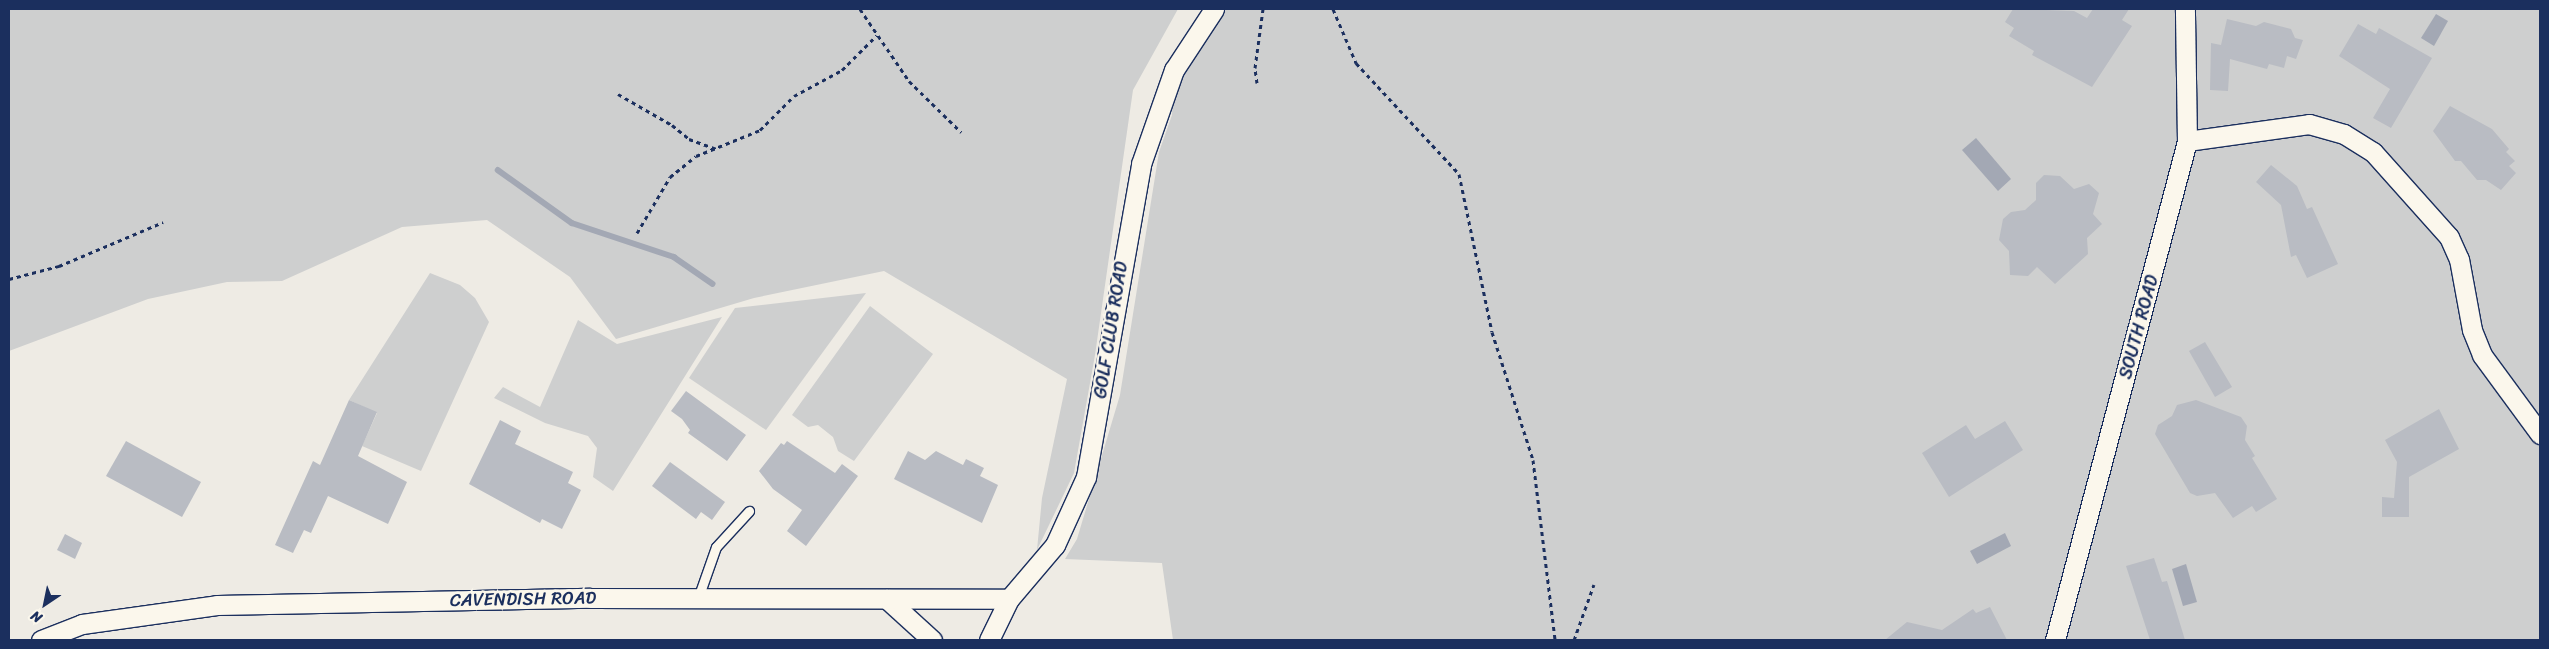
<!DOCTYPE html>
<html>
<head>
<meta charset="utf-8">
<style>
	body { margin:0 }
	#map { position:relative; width:2549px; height:649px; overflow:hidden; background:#eeebe4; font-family:Sriracha,sans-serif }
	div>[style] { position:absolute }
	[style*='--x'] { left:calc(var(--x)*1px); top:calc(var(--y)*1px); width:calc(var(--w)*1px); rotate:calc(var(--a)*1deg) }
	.green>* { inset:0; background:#cecfcf }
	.water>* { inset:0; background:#a3a8b4 }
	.stream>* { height:5.5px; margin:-2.75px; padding:0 2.75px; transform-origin:2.75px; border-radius:2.75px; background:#a3a8b4 }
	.building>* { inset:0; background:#b9bcc3 }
	.path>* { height:3px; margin-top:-1.5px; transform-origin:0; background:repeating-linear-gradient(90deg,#1b2f5e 0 4px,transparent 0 8px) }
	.roads { filter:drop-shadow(1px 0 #1b2f5e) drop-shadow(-1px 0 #1b2f5e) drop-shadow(0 1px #1b2f5e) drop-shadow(0 -1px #1b2f5e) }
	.service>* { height:9px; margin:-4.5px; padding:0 4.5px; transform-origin:4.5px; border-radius:4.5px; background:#fbf7ec }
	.minor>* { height:19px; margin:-9.5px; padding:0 9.5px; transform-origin:9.5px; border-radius:9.5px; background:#fbf7ec }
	span { translate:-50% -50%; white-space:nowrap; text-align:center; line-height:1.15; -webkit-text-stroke:5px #fbf7ec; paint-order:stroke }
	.street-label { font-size:18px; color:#1b2f5e }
	.frame { position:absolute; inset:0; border:10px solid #1b2f5e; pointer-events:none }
	.north { position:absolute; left:20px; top:579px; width:50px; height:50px; -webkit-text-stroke:4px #fbf7ec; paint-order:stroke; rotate:214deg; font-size:14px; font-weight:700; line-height:20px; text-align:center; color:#1b2f5e }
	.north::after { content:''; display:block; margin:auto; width:18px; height:22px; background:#1b2f5e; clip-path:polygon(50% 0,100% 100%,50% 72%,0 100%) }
</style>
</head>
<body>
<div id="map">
	<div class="green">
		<div style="clip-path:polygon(9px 9px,1178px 9px,1133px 90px,1095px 355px,1074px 473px,1037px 550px,1042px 498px,1067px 379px,884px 271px,754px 298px,616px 339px,570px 277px,487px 220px,402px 227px,282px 281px,227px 282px,148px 299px,9px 351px)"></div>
		<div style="clip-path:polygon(1214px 9px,2540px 9px,2540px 640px,1173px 640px,1162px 563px,1065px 559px,1077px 539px,1120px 395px,1159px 152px,1172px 115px,1174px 70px)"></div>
		<div style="clip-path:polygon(430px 273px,460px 285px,475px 298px,489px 322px,421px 471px,362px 446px,377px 413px,349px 400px)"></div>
		<div style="clip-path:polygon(866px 293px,766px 430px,689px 378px,735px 308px)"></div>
		<div style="clip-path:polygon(870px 306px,933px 354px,854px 461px,838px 451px,833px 437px,818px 425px,808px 427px,792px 415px)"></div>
		<div style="clip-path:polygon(722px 317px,613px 491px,593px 477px,597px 448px,588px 436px,545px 423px,494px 398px,503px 387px,540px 407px,578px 320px,617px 344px)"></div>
	</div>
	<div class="water">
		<div style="clip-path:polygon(2436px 14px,2448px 21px,2434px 46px,2421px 38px)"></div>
		<div style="clip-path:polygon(1976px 138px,2011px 179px,1998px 191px,1962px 150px)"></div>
		<div style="clip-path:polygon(2005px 533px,2011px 546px,1977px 564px,1970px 551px)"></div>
		<div style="clip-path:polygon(2186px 564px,2197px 602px,2183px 606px,2172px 569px)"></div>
	</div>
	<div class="stream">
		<div style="--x:498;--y:170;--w:91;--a:35.6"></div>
		<div style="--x:572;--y:223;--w:108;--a:18.4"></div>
		<div style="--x:674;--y:257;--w:47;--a:34.7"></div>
	</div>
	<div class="building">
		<div style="clip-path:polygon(2013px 9px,2074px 11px,2087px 18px,2093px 9px,2129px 9px,2122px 20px,2132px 26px,2092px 87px,2032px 55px,2034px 51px,2009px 36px,2014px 28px,2005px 22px)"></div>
		<div style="clip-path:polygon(2227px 19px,2256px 26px,2264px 22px,2291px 29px,2295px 38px,2303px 40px,2296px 59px,2287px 56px,2284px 68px,2269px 64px,2267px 69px,2230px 59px,2228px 91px,2210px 90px,2211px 43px,2221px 45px)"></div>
		<div style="clip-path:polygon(2358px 24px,2376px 34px,2379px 28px,2432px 58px,2391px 128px,2373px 118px,2390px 89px,2339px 56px)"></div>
		<div style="clip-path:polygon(2450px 106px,2492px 129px,2509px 149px,2506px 152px,2515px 161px,2509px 166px,2516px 173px,2501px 190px,2486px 180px,2477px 180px,2461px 161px,2455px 161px,2433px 131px)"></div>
		<div style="clip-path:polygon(2271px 165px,2297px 186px,2307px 209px,2312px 207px,2338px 264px,2307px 278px,2296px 255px,2291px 257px,2281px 205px,2256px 182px)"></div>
		<div style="clip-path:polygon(2044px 175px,2060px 176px,2074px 189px,2089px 184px,2099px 193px,2093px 214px,2102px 224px,2087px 238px,2088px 254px,2055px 284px,2037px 267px,2028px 276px,2010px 275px,2009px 251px,1999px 240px,2003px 219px,2011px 212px,2025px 210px,2036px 200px,2036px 183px)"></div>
		<div style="clip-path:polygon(2205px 342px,2232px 387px,2215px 397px,2189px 351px)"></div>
		<div style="clip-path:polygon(686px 391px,746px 435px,727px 461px,688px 433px,690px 430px,682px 419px,671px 411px)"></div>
		<div style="clip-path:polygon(349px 400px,377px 412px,358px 456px,407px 482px,388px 524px,328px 496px,311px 533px,304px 530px,293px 553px,275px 545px,313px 461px,320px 465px)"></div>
		<div style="clip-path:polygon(2196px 400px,2241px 417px,2247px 426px,2245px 440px,2255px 456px,2252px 458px,2277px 499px,2256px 512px,2252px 506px,2233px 518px,2215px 493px,2197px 496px,2190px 493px,2155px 434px,2158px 425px,2172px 416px,2177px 405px)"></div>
		<div style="clip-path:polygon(2439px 409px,2459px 449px,2409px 477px,2409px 517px,2382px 517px,2382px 497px,2394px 498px,2397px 462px,2385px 440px)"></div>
		<div style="clip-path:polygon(500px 420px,521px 431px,515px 444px,573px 472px,568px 483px,581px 490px,562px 529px,542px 519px,540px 523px,469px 484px)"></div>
		<div style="clip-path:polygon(2005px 421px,2023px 450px,1949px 497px,1922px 453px,1966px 425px,1975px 439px)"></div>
		<div style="clip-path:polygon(126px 441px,201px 482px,182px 517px,106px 476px)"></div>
		<div style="clip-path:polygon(787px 441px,835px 473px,842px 464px,858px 476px,806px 546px,787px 531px,802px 510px,773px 489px,759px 471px,781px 443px,784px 445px)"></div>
		<div style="clip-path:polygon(908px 451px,925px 460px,936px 451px,963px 465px,966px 459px,984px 468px,980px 476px,998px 485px,982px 523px,894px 479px)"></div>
		<div style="clip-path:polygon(670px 462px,725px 502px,712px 520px,701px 512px,696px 519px,652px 486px)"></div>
		<div style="clip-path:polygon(65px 534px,82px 543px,75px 559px,57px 550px)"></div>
		<div style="clip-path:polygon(2154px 558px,2162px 582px,2167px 581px,2185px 640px,2150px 640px,2126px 566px)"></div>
		<div style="clip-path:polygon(1990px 607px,2007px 640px,1885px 640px,1907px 622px,1942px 630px,1973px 609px,1976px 613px)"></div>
	</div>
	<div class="path">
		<div style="--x:860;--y:9;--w:87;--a:55.8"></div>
		<div style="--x:909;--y:81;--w:73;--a:44.4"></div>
		<div style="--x:1333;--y:9;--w:59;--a:66.9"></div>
		<div style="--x:1356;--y:63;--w:151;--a:47.1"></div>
		<div style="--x:1459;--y:174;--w:161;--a:78.2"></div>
		<div style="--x:1492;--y:332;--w:134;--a:72.2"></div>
		<div style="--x:1533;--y:460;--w:181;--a:83"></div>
		<div style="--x:1257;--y:83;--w:15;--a:-98"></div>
		<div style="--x:1255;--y:68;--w:60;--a:-82.3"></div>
		<div style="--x:618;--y:94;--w:62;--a:29.9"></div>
		<div style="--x:672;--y:125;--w:22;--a:39"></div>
		<div style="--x:689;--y:139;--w:30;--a:20"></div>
		<div style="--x:637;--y:233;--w:65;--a:-59.5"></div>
		<div style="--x:670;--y:177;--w:33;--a:-39"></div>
		<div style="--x:696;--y:156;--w:69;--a:-22.1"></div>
		<div style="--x:760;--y:130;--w:48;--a:-45"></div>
		<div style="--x:794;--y:96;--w:55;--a:-28.4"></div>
		<div style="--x:842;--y:70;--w:49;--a:-45"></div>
		<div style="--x:9;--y:279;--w:52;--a:-14.6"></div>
		<div style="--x:59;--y:266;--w:113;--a:-22.9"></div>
		<div style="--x:1574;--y:640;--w:59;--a:-70.3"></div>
	</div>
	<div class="roads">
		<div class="service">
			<div style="--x:698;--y:598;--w:54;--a:-70.6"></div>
			<div style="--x:716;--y:547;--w:49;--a:-47.5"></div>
		</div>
		<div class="minor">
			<div style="--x:2187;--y:141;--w:123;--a:-7.9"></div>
			<div style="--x:2309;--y:124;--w:36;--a:16"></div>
			<div style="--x:2344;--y:134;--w:34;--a:32"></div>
			<div style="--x:2373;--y:152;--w:114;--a:48.2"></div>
			<div style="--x:2449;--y:237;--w:24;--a:66"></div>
			<div style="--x:2459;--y:259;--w:72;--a:79.6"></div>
			<div style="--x:2472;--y:330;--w:27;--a:68"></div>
			<div style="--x:2482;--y:355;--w:98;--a:53.7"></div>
			<div style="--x:887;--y:599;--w:61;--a:42.3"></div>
			<div style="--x:41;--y:640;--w:44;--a:-21.3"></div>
			<div style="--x:82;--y:624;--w:136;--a:-8"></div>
			<div style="--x:217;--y:605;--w:373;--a:-1.1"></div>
			<div style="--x:590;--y:598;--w:419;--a:0.1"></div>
			<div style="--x:989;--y:640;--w:46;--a:-64"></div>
			<div style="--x:1009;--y:599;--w:71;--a:-49.6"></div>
			<div style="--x:1055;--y:545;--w:75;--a:-65.5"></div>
			<div style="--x:1086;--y:477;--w:318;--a:-80"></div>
			<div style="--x:1141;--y:164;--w:100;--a:-70.7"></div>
			<div style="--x:1174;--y:70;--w:73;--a:-56.7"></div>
			<div style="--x:2055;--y:640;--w:516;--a:-75.18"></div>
			<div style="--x:2187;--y:141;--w:132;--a:-90.9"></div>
		</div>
	</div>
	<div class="street-label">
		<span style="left:2139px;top:327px;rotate:-75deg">SOUTH ROAD</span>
		<span style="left:1111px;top:330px;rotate:-81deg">GOLF CLUB ROAD</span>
		<span style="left:523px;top:599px;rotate:-1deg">CAVENDISH ROAD</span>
	</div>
	<div class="frame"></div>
	<div class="north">N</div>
</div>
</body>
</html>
